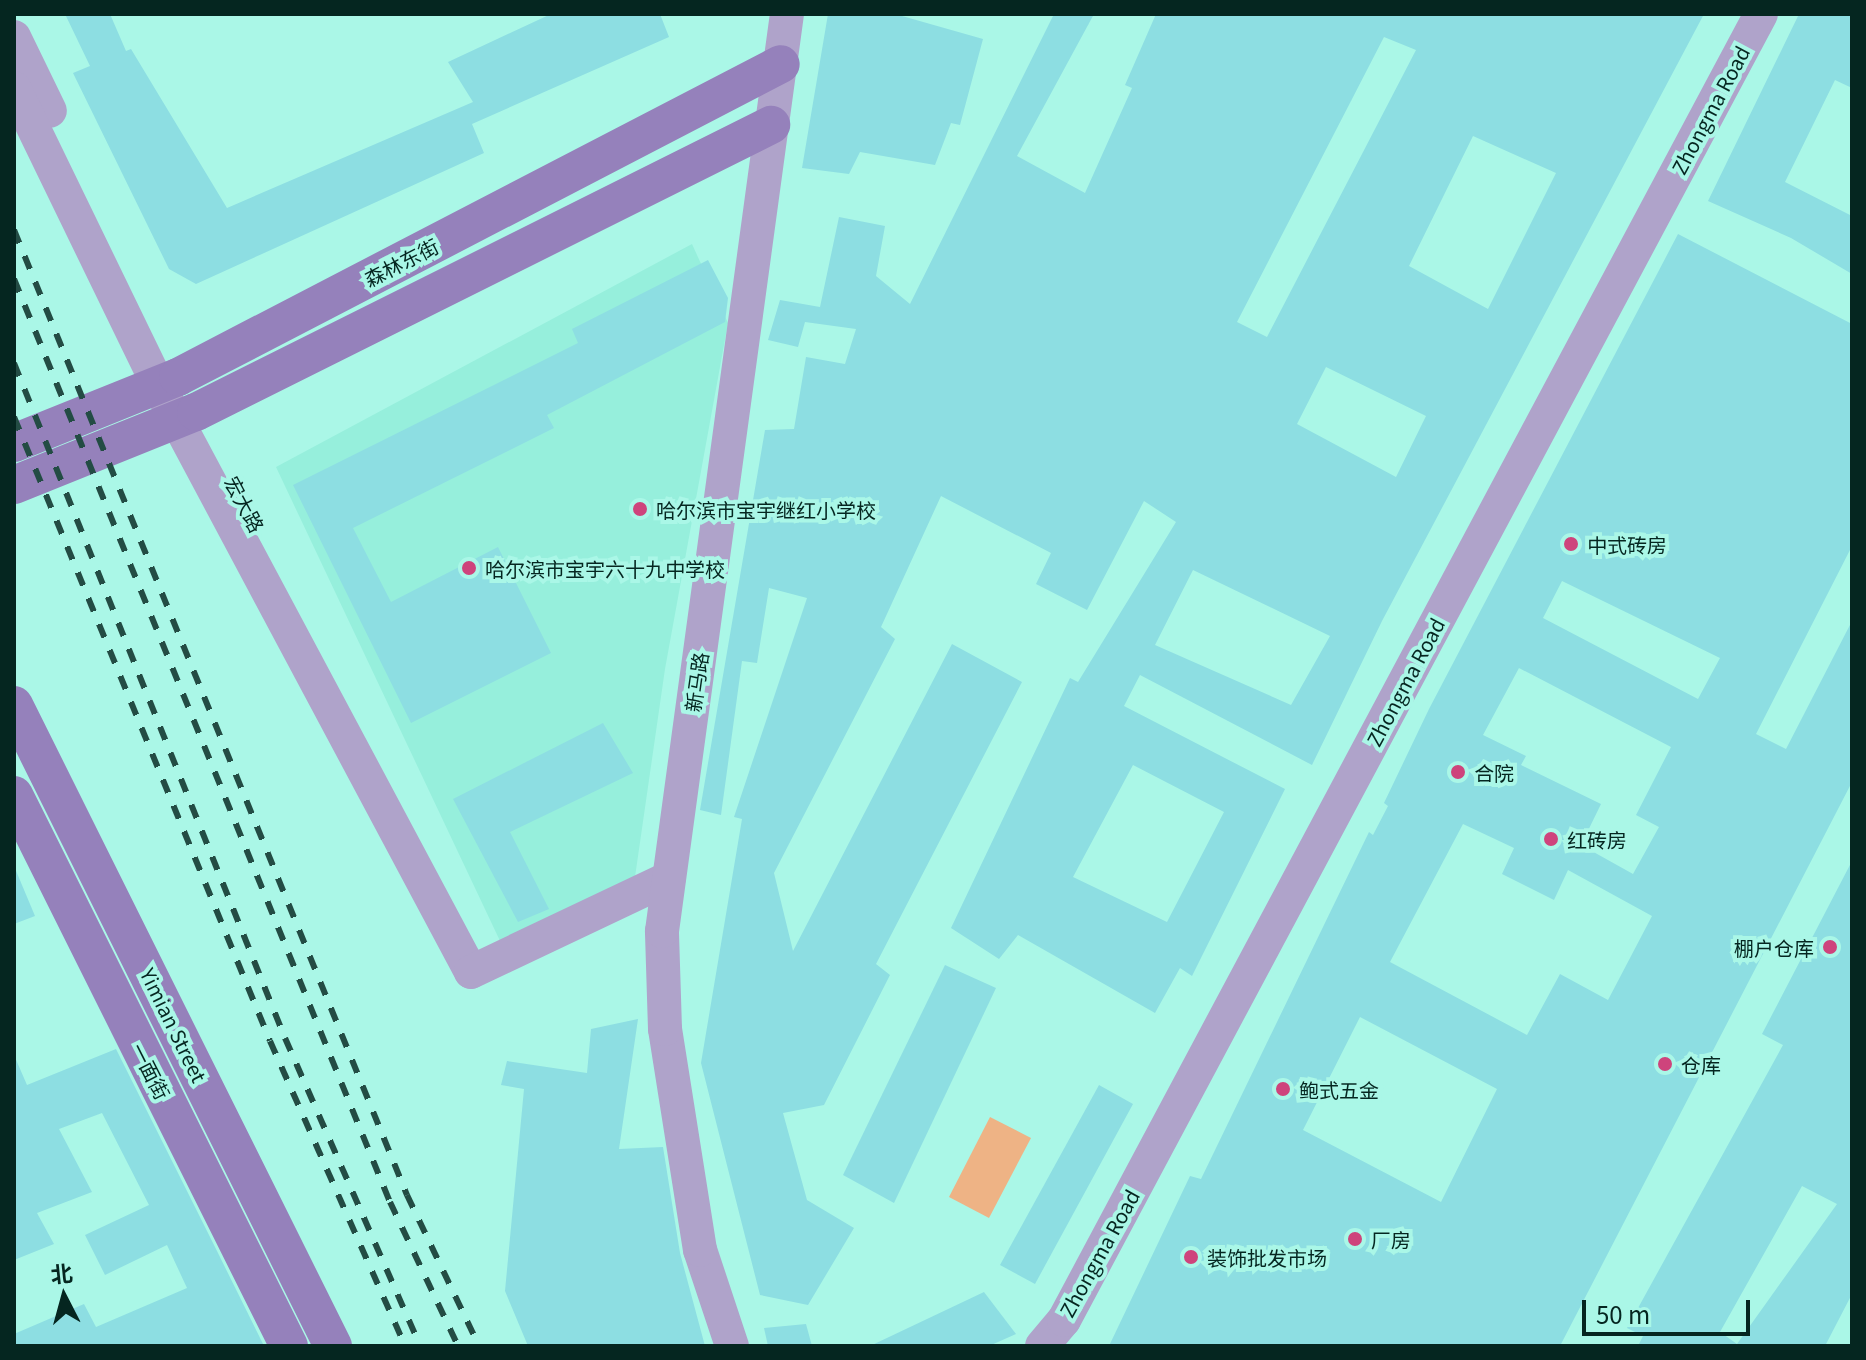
<!DOCTYPE html>
<html>
<head>
<meta charset="utf-8">
<style>
	body { margin:0 }
	#map { position:relative; width:1866px; height:1360px; overflow:hidden; background:#aaf7e7; font-family:Georgia,"Noto Sans SC",serif }
	div>[style] { position:absolute }
	[style*='--x'] { left:calc(var(--x)*1px); top:calc(var(--y)*1px); width:calc(var(--w)*1px); rotate:calc(var(--a)*1deg) }
	.built>* { inset:0; background:#96efdc }
	.green>* { inset:0; background:#eeb385 }
	.building>* { inset:0; background:#8ddee2 }
	.tertiary>* { height:34px; margin:-17px; padding:0 17px; transform-origin:17px; border-radius:17px; background:#afa3ca }
	.secondary>* { height:38px; margin:-19px; padding:0 19px; transform-origin:19px; border-radius:19px; background:#9581bb }
	.rail>* { height:6px; margin-top:-3px; transform-origin:0; background:repeating-linear-gradient(90deg,#234c44 0 14px,transparent 0 28px) }
	.dots>* { width:22px; height:22px; translate:-50% -50%; box-sizing:border-box; border:4px solid #aaf7e7; border-radius:50% }
	span { translate:-50% -50%; white-space:nowrap; text-align:center; line-height:1.15; -webkit-text-stroke:8px #aaf7e7; paint-order:stroke }
	.street-label { font-size:20px; color:#052620 }
	.poi-label { font-size:20px; color:#052620 }
	.left { translate:0 -50%; text-align:left }
	.right { translate:-100% -50%; text-align:right }
	.frame { position:absolute; inset:0; border:16px solid #052620; pointer-events:none }
	.north { position:absolute; left:24px; top:1256px; width:80px; height:80px; -webkit-text-stroke:6px #aaf7e7; paint-order:stroke; rotate:354deg; font-size:22px; font-weight:700; line-height:32px; text-align:center; color:#052620 }
	.north::after { content:''; display:block; margin:auto; width:28px; height:36px; background:#052620; clip-path:polygon(50% 0,100% 100%,50% 72%,0 100%) }
	.scale { position:absolute; left:1582px; top:1300px; width:168px; height:36px; box-sizing:border-box; border:4px solid #052620; border-top:0; padding-left:10px; font-size:24px; line-height:28px; white-space:nowrap; color:#052620; -webkit-text-stroke:6px #aaf7e7; paint-order:stroke }
</style>
</head>
<body>
<div id="map">
	<div class="built">
		<div style="clip-path:polygon(692px 244px,728px 323px,665px 669px,635px 877px,501px 943px,276px 467px)"></div>
	</div>
	<div class="green">
		<div style="clip-path:polygon(990px 1117px,1031px 1138px,989px 1218px,949px 1197px)"></div>
	</div>
	<div class="building">
		<div style="clip-path:polygon(65px 14px,110px 14px,126px 51px,131px 49px,227px 208px,473px 102px,448px 62px,551px 14px,660px 14px,669px 37px,472px 124px,484px 153px,196px 284px,169px 269px,73px 73px,90px 66px)"></div>
		<div style="clip-path:polygon(828px 14px,895px 14px,983px 39px,960px 125px,951px 123px,935px 165px,860px 152px,849px 174px,802px 168px)"></div>
		<div style="clip-path:polygon(evenodd,1054px 14px,1094px 14px,1017px 156px,1085px 193px,1132px 88px,1125px 85px,1156px 14px,1704px 14px,1382px 621px,1312px 765px,1140px 675px,1124px 706px,1285px 789px,1192px 976px,1180px 968px,1155px 1013px,1018px 935px,999px 959px,951px 928px,1070px 678px,1078px 682px,1176px 522px,1144px 501px,1087px 610px,1036px 584px,1051px 553px,941px 496px,881px 627px,895px 639px,774px 873px,793px 951px,952px 644px,1022px 682px,876px 964px,890px 975px,824px 1105px,783px 1113px,807px 1200px,854px 1228px,808px 1305px,760px 1295px,701px 1063px,742px 819px,734px 817px,807px 598px,769px 588px,757px 663px,742px 661px,721px 815px,700px 810px,765px 430px,794px 429px,806px 357px,845px 364px,856px 329px,805px 322px,798px 347px,768px 340px,780px 300px,820px 307px,839px 217px,885px 226px,876px 276px,910px 304px,1054px 14px,1384px 37px,1416px 50px,1267px 337px,1237px 322px,1384px 37px,1054px 14px,1473px 136px,1556px 173px,1488px 309px,1409px 266px,1473px 136px,1054px 14px,1326px 367px,1426px 416px,1396px 477px,1297px 424px,1326px 367px,1054px 14px,1193px 570px,1330px 636px,1291px 705px,1155px 645px,1193px 570px,1054px 14px,1133px 765px,1224px 812px,1167px 922px,1073px 877px,1133px 765px)"></div>
		<div style="clip-path:polygon(1799px 14px,1852px 14px,1852px 88px,1835px 80px,1785px 182px,1852px 216px,1852px 274px,1791px 238px,1708px 201px)"></div>
		<div style="clip-path:polygon(evenodd,1678px 234px,1852px 324px,1852px 546px,1756px 734px,1786px 749px,1852px 621px,1852px 782px,1560px 1346px,1109px 1346px,1190px 1176px,1201px 1179px,1369px 832px,1373px 835px,1388px 806px,1384px 803px,1429px 709px,1678px 234px,1562px 581px,1720px 658px,1698px 699px,1543px 618px,1562px 581px,1678px 234px,1519px 668px,1671px 747px,1636px 815px,1659px 827px,1633px 874px,1581px 845px,1601px 804px,1521px 765px,1526px 756px,1483px 735px,1519px 668px,1678px 234px,1463px 824px,1514px 848px,1502px 874px,1554px 900px,1568px 870px,1652px 916px,1608px 1000px,1560px 974px,1527px 1035px,1390px 962px,1463px 824px,1678px 234px,1360px 1017px,1497px 1089px,1441px 1202px,1303px 1130px,1360px 1017px)"></div>
		<div style="clip-path:polygon(708px 260px,728px 298px,725px 322px,547px 415px,554px 428px,353px 528px,391px 602px,498px 547px,551px 653px,411px 723px,293px 485px,578px 343px,572px 329px)"></div>
		<div style="clip-path:polygon(603px 723px,633px 773px,510px 832px,549px 909px,518px 922px,453px 799px)"></div>
		<div style="clip-path:polygon(evenodd,1852px 861px,1852px 1294px,1825px 1346px,1638px 1346px,1643px 1336px,1627px 1328px,1783px 1045px,1762px 1034px,1852px 861px,1802px 1186px,1837px 1204px,1737px 1344px,1720px 1332px,1802px 1186px)"></div>
		<div style="clip-path:polygon(14px 866px,35px 916px,14px 924px)"></div>
		<div style="clip-path:polygon(945px 965px,996px 988px,894px 1203px,843px 1175px)"></div>
		<div style="clip-path:polygon(638px 1019px,619px 1149px,663px 1147px,680px 1253px,705px 1346px,528px 1346px,505px 1291px,524px 1089px,501px 1085px,507px 1061px,587px 1073px,591px 1029px)"></div>
		<div style="clip-path:polygon(116px 1049px,217px 1251px,264px 1346px,14px 1346px,14px 1334px,84px 1304px,96px 1327px,187px 1288px,167px 1245px,105px 1275px,85px 1235px,149px 1205px,102px 1113px,59px 1129px,92px 1192px,37px 1213px,54px 1244px,14px 1260px,14px 1055px,27px 1085px)"></div>
		<div style="clip-path:polygon(1099px 1085px,1133px 1104px,1035px 1284px,1000px 1265px)"></div>
		<div style="clip-path:polygon(984px 1292px,1016px 1334px,989px 1346px,870px 1346px)"></div>
		<div style="clip-path:polygon(806px 1324px,812px 1346px,768px 1346px,764px 1328px)"></div>
	</div>
	<div class="tertiary">
		<div style="--x:14;--y:37;--w:82;--a:64.1"></div>
		<div style="--x:14;--y:88;--w:330;--a:64.1"></div>
		<div style="--x:158;--y:385;--w:665;--a:61.93"></div>
		<div style="--x:471;--y:972;--w:219;--a:-25.4"></div>
		<div style="--x:732;--y:1346;--w:101;--a:-108.4"></div>
		<div style="--x:700;--y:1250;--w:224;--a:-99"></div>
		<div style="--x:665;--y:1029;--w:98;--a:-91.8"></div>
		<div style="--x:662;--y:931;--w:925;--a:-82.24"></div>
		<div style="--x:1042;--y:1346;--w:34;--a:-50"></div>
		<div style="--x:1064;--y:1320;--w:1480;--a:-61.91"></div>
	</div>
	<div class="secondary">
		<div style="--x:14;--y:443;--w:177;--a:-21.9"></div>
		<div style="--x:178;--y:377;--w:679;--a:-27.43"></div>
		<div style="--x:14;--y:485;--w:196;--a:-21.9"></div>
		<div style="--x:196;--y:412;--w:643;--a:-26.53"></div>
		<div style="--x:14;--y:705;--w:716;--a:63.54"></div>
		<div style="--x:14;--y:795;--w:616;--a:63.48"></div>
	</div>
	<div class="rail">
		<div style="--x:14;--y:230;--w:1042;--a:67.84"></div>
		<div style="--x:407;--y:1195;--w:167;--a:64.5"></div>
		<div style="--x:14;--y:279;--w:997;--a:67.84"></div>
		<div style="--x:390;--y:1202;--w:159;--a:64.7"></div>
		<div style="--x:14;--y:363;--w:727;--a:68.13"></div>
		<div style="--x:285;--y:1038;--w:336;--a:66.3"></div>
		<div style="--x:14;--y:417;--w:674;--a:67.69"></div>
		<div style="--x:270;--y:1041;--w:334;--a:66.1"></div>
	</div>
	<div class="dots">
		<div style="left:640px;top:509px;background:#ce447c"></div>
		<div style="left:1571px;top:544px;background:#ce447c"></div>
		<div style="left:469px;top:568px;background:#ce447c"></div>
		<div style="left:1458px;top:772px;background:#ce447c"></div>
		<div style="left:1551px;top:839px;background:#ce447c"></div>
		<div style="left:1830px;top:947px;background:#ce447c"></div>
		<div style="left:1665px;top:1064px;background:#ce447c"></div>
		<div style="left:1283px;top:1089px;background:#ce447c"></div>
		<div style="left:1355px;top:1239px;background:#ce447c"></div>
		<div style="left:1191px;top:1257px;background:#ce447c"></div>
	</div>
	<div class="street-label">
		<span style="left:1710px;top:110px;rotate:-62deg">Zhongma Road</span>
		<span style="left:401px;top:262px;rotate:-27deg">森林东街</span>
		<span style="left:245px;top:504px;rotate:62deg">宏大路</span>
		<span style="left:696px;top:682px;rotate:-82deg">新马路</span>
		<span style="left:1405px;top:682px;rotate:-62deg">Zhongma Road</span>
		<span style="left:174px;top:1025px;rotate:64deg">Yimian Street</span>
		<span style="left:151px;top:1071px;rotate:63deg">一面街</span>
		<span style="left:1099px;top:1253px;rotate:-61deg">Zhongma Road</span>
	</div>
	<div class="poi-label">
		<span class="left" style="left:656px;top:509px">哈尔滨市宝宇继红小学校</span>
		<span class="left" style="left:1587px;top:544px">中式砖房</span>
		<span class="left" style="left:485px;top:568px">哈尔滨市宝宇六十九中学校</span>
		<span class="left" style="left:1474px;top:772px">合院</span>
		<span class="left" style="left:1567px;top:839px">红砖房</span>
		<span class="right" style="left:1814px;top:947px">棚户仓库</span>
		<span class="left" style="left:1681px;top:1064px">仓库</span>
		<span class="left" style="left:1299px;top:1089px">鲍式五金</span>
		<span class="left" style="left:1371px;top:1239px">厂房</span>
		<span class="left" style="left:1207px;top:1257px">装饰批发市场</span>
	</div>
	<div class="frame"></div>
	<div class="north">北</div>
	<div class="scale">50 m</div>
</div>
</body>
</html>
